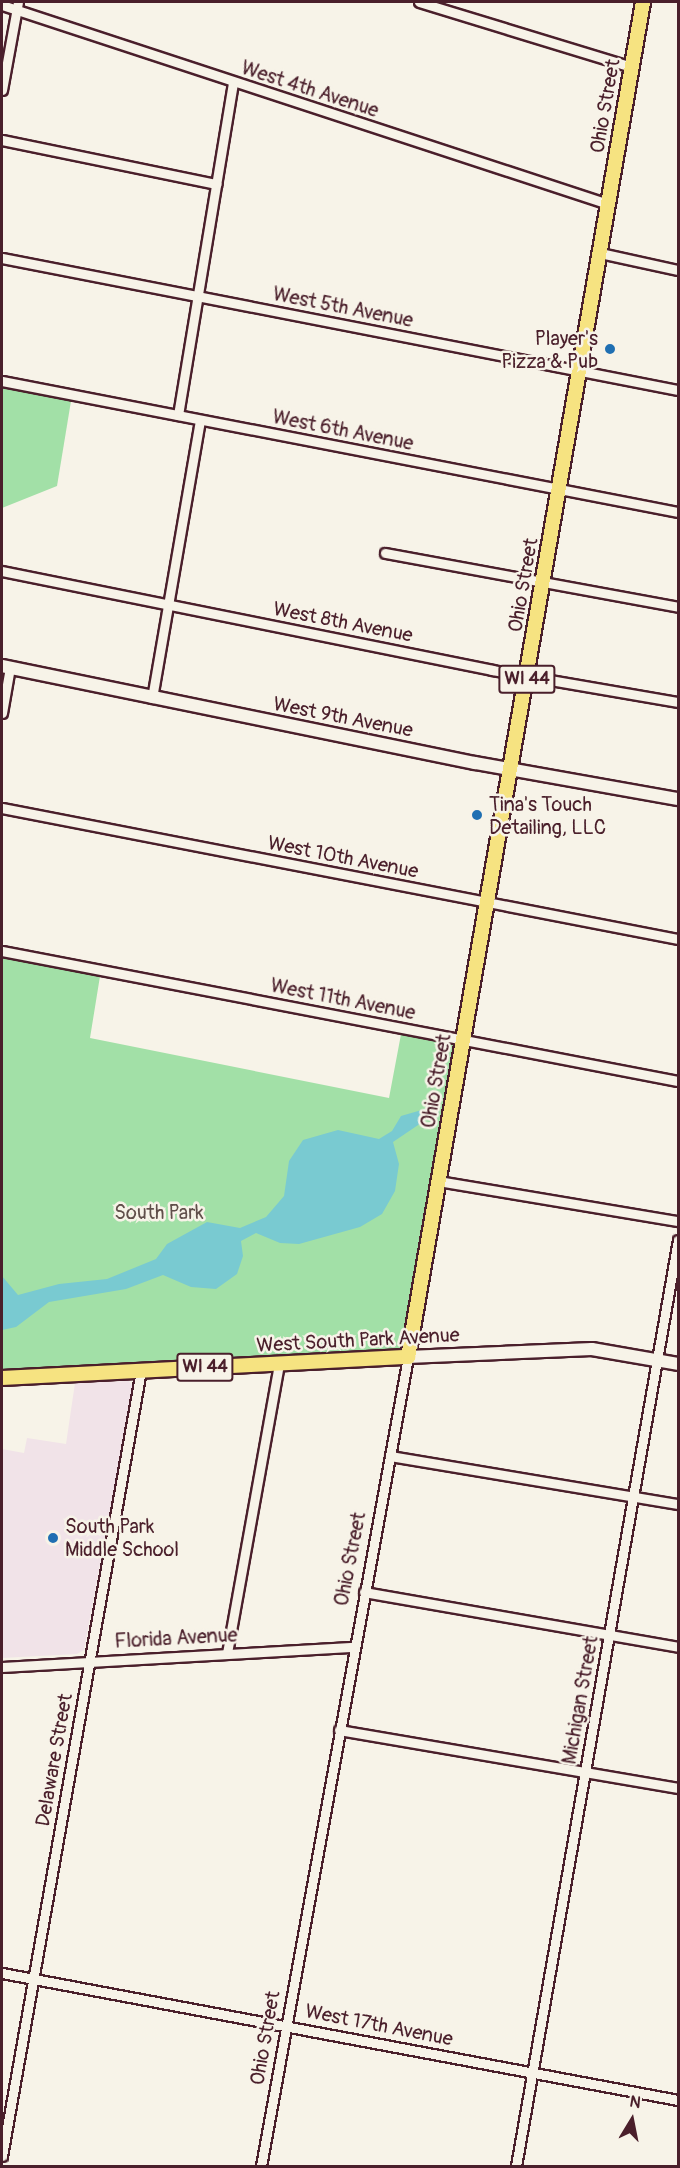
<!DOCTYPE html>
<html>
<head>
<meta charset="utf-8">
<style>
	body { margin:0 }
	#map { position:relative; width:680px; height:2168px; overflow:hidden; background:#f7f3e8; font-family:Pangolin,sans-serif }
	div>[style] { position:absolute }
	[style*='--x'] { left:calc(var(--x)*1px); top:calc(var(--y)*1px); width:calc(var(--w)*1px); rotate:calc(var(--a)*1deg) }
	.built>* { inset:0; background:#f1e3e8 }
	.green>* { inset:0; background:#a2e0a7 }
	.water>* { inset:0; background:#79cad1 }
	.roads { filter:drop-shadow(2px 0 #4a1f2b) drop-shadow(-2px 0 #4a1f2b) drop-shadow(0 2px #4a1f2b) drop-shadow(0 -2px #4a1f2b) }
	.minor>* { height:9px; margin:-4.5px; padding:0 4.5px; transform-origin:4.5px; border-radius:4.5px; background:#f7f3e8 }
	.secondary>* { height:12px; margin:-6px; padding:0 6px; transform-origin:6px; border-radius:6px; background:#f7f3e8 }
	.primary>* { height:14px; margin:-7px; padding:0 7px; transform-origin:7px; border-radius:7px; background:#f6e381 }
	.dots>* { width:16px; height:16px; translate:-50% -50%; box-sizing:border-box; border:3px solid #f7f3e8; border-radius:50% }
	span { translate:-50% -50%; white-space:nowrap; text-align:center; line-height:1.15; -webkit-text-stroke:5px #f7f3e8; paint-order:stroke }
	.shield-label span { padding:2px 4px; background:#f7f3e8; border:2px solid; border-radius:4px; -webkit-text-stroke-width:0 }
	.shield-label { font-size:18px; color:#4a1f2b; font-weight:700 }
	.street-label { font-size:20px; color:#4a1f2b }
	.poi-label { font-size:20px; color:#4a1f2b }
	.right { translate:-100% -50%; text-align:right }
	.left { translate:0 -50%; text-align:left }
	.park-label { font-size:20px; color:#604f4a }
	.frame { position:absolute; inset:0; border:3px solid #4a1f2b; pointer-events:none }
	.north { position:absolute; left:602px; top:2090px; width:60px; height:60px; -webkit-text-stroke:4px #f7f3e8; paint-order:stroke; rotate:10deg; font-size:16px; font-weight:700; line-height:24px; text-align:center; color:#4a1f2b }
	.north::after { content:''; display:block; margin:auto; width:21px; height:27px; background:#4a1f2b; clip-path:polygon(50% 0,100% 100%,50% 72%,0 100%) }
</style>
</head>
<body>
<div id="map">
	<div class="built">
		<div style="clip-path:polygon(129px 1381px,133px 1387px,84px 1650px,77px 1654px,2px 1658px,2px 1449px,24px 1453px,27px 1438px,66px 1444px,75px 1383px)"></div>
	</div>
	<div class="green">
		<div style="clip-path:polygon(2px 381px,72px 395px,57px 486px,2px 508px)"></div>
		<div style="clip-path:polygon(2px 951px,101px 970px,90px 1038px,389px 1098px,402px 1029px,463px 1041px,407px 1357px,2px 1378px)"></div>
	</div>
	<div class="water">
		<div style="clip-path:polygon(432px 1107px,439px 1109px,438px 1117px,427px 1119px,393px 1142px,399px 1164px,395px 1191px,382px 1214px,360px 1227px,299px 1244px,280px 1243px,256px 1233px,241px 1241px,243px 1256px,237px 1274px,216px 1289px,191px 1287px,163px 1275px,126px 1289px,49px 1302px,16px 1327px,2px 1330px,2px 1276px,18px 1295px,59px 1284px,107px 1279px,156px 1259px,167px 1244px,207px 1222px,240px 1228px,266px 1217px,284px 1196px,289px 1161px,303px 1140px,338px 1130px,379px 1139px,392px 1131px,401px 1116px)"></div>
	</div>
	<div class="roads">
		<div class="minor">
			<div style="--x:419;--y:2;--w:222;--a:17"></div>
			<div style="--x:2;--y:5;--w:638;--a:18.18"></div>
			<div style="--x:2;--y:90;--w:89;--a:-79.7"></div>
			<div style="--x:2;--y:140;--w:219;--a:11.6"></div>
			<div style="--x:600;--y:253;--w:80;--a:12.3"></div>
			<div style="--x:2;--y:258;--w:689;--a:11.05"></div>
			<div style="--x:2;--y:381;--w:689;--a:10.97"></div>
			<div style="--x:178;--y:415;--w:337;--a:-80.6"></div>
			<div style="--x:385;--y:553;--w:298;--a:10.4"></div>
			<div style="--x:2;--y:571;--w:500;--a:11.4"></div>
			<div style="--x:492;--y:670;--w:189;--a:9.8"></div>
			<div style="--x:152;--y:698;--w:282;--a:-80.2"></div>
			<div style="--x:2;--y:713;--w:47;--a:-80.1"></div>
			<div style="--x:2;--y:808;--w:689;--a:10.97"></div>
			<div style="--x:2;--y:951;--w:688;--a:10.89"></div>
			<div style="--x:438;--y:1181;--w:243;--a:9.5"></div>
			<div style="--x:390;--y:1456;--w:292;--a:9.5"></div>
			<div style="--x:364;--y:1592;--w:319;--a:9.9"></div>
			<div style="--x:227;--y:1653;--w:295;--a:-79.8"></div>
			<div style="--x:2;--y:1667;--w:353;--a:-3.3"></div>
			<div style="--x:339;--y:1730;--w:344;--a:9.7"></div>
			<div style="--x:2;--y:1973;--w:688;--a:10.64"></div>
			<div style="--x:2;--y:2156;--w:798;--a:-79.97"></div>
			<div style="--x:261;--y:2166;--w:822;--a:-79.7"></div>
			<div style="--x:516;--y:2166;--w:940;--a:-80.08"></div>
		</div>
		<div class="secondary">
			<div style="--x:2;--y:666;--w:483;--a:11.6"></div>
			<div style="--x:475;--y:763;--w:206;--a:10.1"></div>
			<div style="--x:408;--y:1357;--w:184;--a:-2.5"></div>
			<div style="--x:592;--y:1349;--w:87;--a:9.9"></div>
		</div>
		<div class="primary">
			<div style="--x:2;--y:1378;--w:407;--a:-3"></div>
			<div style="--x:408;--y:1357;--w:1375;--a:-80.16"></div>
		</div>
	</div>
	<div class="dots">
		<div style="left:610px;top:349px;background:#1f6fb2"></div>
		<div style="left:477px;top:815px;background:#1f6fb2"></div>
		<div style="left:53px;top:1538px;background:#1f6fb2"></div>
	</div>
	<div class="shield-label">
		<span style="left:527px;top:679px">WI 44</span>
		<span style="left:205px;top:1367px">WI 44</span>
	</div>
	<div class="street-label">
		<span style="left:310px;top:89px;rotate:18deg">West 4th Avenue</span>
		<span style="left:605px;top:106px;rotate:-80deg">Ohio Street</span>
		<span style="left:343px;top:307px;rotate:11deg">West 5th Avenue</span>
		<span style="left:343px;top:430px;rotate:11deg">West 6th Avenue</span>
		<span style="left:523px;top:585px;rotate:-80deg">Ohio Street</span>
		<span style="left:343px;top:622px;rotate:11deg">West 8th Avenue</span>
		<span style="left:343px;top:717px;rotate:11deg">West 9th Avenue</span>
		<span style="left:343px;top:857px;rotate:11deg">West 10th Avenue</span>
		<span style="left:343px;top:999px;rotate:11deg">West 11th Avenue</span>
		<span style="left:436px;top:1081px;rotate:-80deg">Ohio Street</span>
		<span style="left:358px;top:1340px;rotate:-3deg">West South Park Avenue</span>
		<span style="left:350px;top:1559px;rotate:-79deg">Ohio Street</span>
		<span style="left:176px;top:1638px;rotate:-3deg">Florida Avenue</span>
		<span style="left:580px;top:1700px;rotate:-80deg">Michigan Street</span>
		<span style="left:54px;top:1760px;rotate:-80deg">Delaware Street</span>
		<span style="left:379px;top:2025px;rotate:11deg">West 17th Avenue</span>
		<span style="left:265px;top:2038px;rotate:-80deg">Ohio Street</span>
	</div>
	<div class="poi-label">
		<span class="right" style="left:598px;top:350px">Player's<br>Pizza &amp; Pub</span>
		<span class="left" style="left:489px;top:816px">Tina's Touch<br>Detailing, LLC</span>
		<span class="left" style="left:65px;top:1538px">South Park<br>Middle School</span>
	</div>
	<div class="park-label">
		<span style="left:159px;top:1212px">South Park</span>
	</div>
	<div class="frame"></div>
	<div class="north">N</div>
</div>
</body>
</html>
